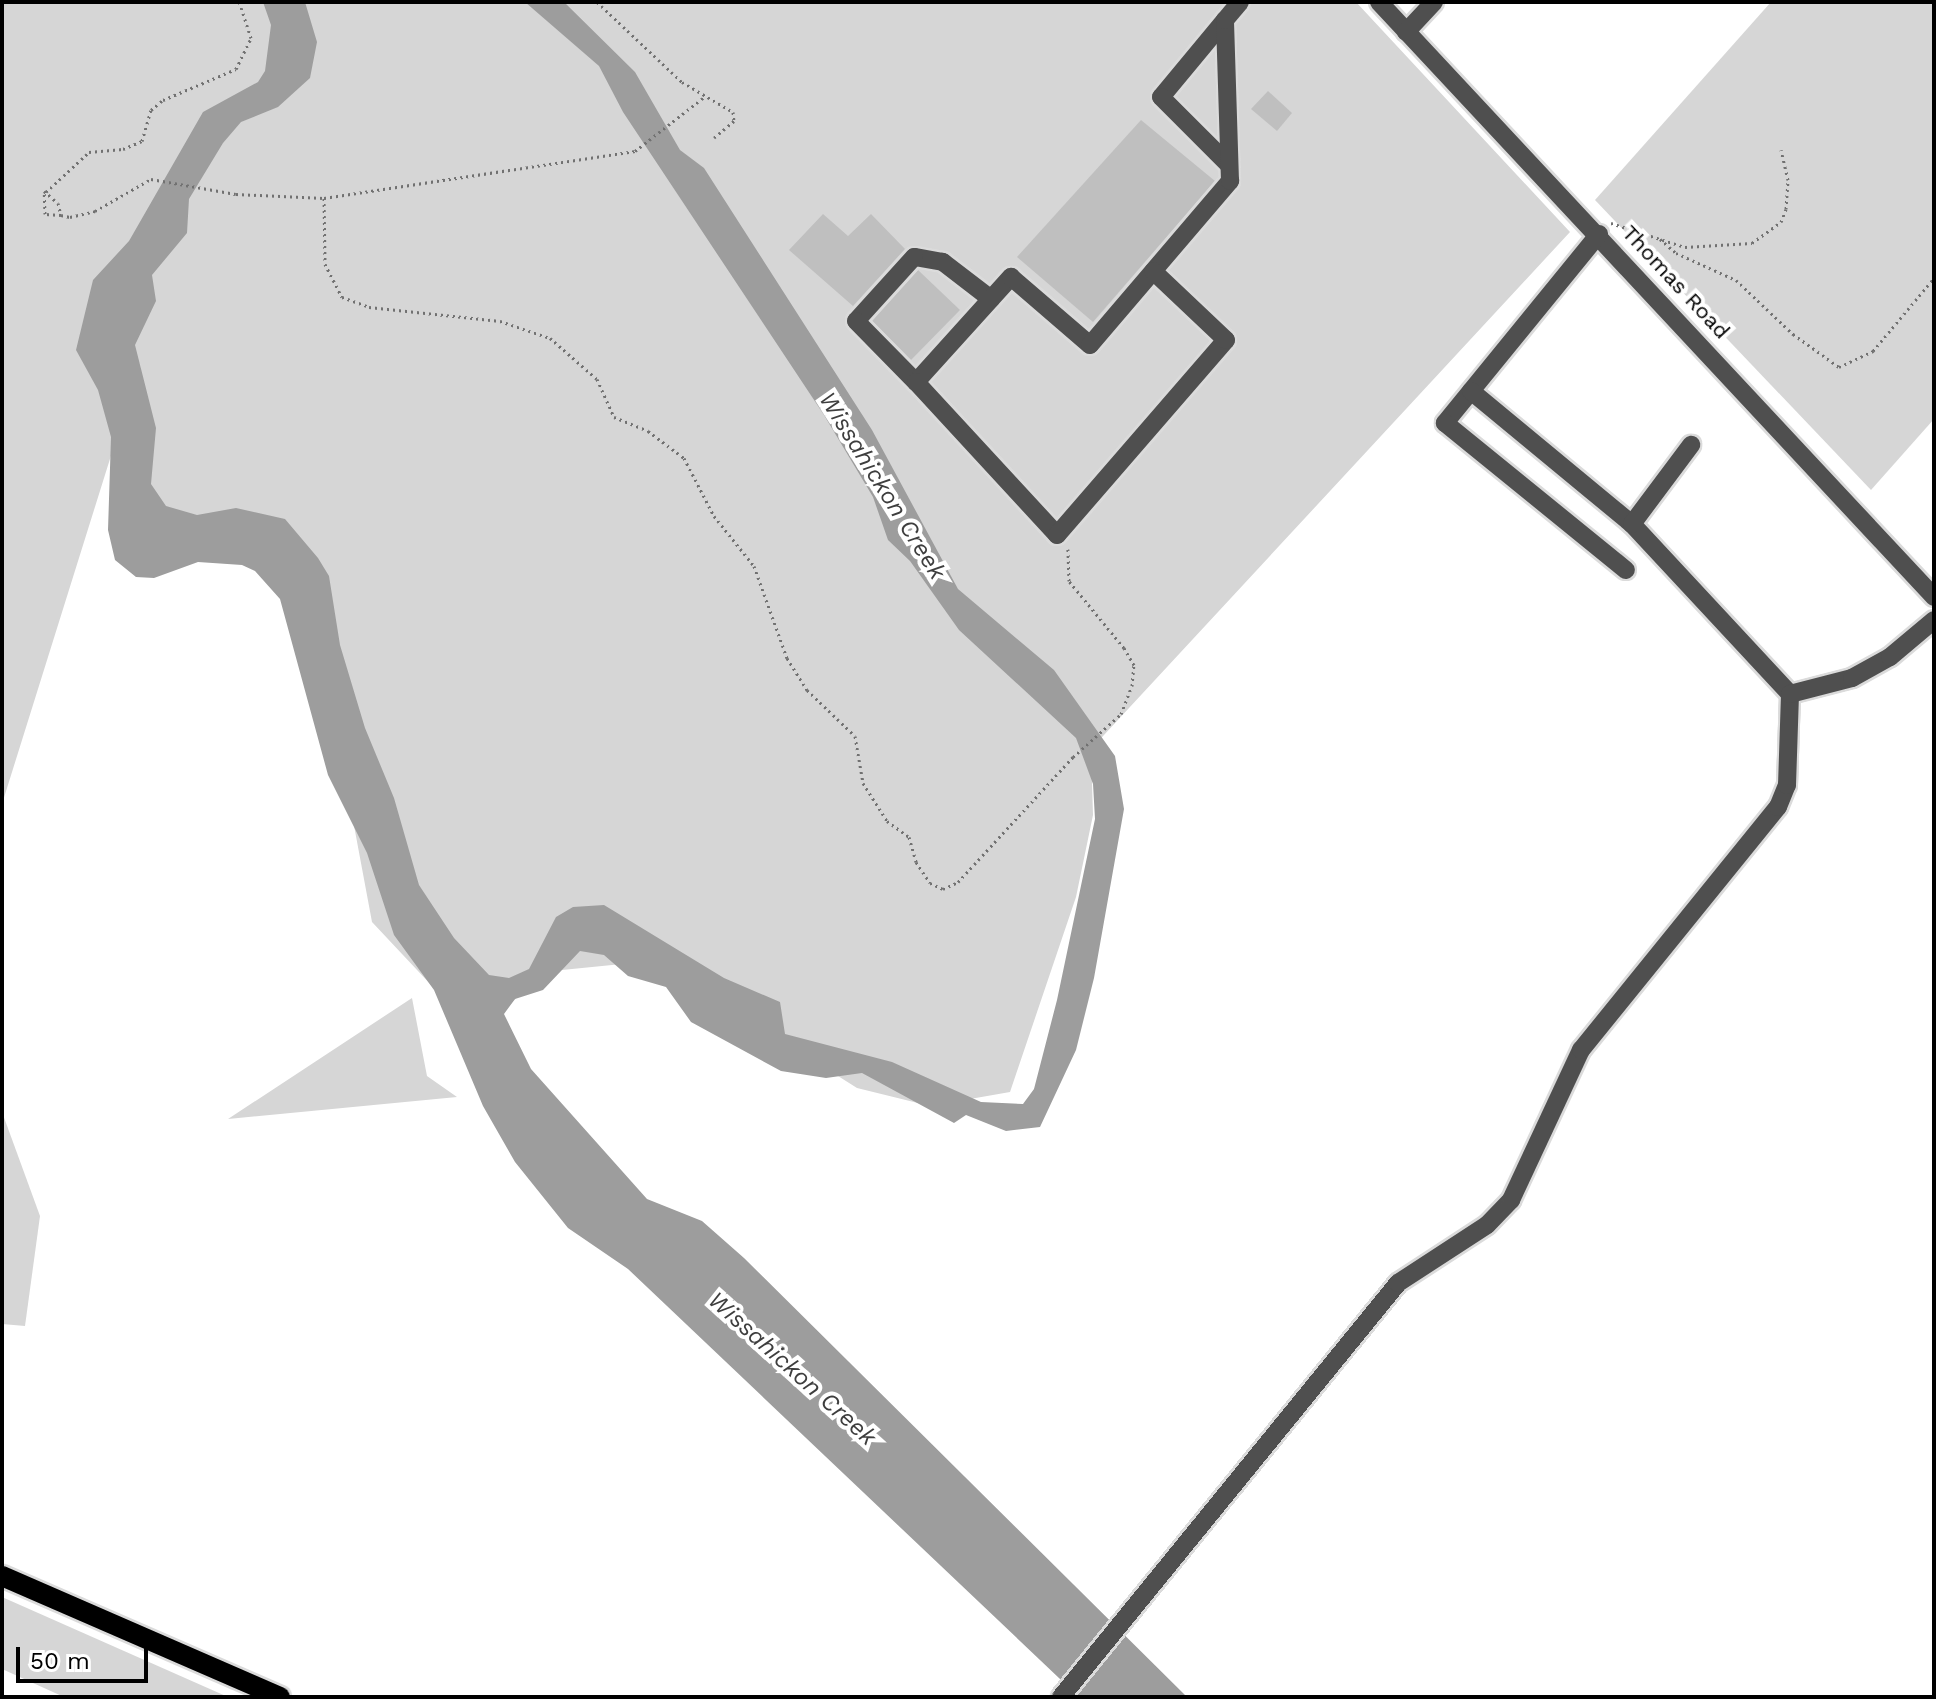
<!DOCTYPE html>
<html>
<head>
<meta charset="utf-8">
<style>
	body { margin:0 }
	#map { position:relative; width:1936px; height:1699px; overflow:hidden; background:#fff; font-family:"Work Sans",sans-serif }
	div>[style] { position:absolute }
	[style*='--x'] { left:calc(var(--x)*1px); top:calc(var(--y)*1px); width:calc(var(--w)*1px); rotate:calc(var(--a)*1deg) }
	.green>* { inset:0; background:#d6d6d6 }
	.water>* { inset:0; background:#9d9d9d }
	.building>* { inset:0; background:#bfbfbf }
	.path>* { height:3px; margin-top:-1.5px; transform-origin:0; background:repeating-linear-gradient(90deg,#717171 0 2px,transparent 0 6px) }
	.roads { filter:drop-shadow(2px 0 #dbdbdb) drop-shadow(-2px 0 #dbdbdb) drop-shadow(0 2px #dbdbdb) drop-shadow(0 -2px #dbdbdb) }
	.minor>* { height:18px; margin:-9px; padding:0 9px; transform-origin:9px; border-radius:9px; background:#4f4f4f }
	.major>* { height:20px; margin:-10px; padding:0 10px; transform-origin:10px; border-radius:10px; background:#000 }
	span { translate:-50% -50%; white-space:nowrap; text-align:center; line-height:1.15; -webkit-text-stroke:8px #fff; paint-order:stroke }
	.street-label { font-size:22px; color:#000 }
	.water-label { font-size:24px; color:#3e3e3e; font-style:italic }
	.frame { position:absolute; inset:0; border:4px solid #000; pointer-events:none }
	.scale { position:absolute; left:16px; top:1647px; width:132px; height:36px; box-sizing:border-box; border:4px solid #000; border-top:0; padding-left:10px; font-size:24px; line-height:28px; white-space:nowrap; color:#000; -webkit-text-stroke:6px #fff; paint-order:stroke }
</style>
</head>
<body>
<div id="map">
	<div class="green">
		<div style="clip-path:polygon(2px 2px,1356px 2px,1570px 232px,1091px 749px,1093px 815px,1076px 897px,1010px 1092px,930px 1106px,857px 1088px,789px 1045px,632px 963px,542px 972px,479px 1036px,372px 922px,305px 563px,255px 537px,208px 562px,148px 554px,140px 363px,2px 804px)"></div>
		<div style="clip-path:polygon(1771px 2px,1934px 2px,1934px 419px,1871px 490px,1595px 200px)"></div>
		<div style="clip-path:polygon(412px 998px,427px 1076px,457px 1097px,228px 1119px)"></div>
		<div style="clip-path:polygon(2px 1112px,40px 1216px,25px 1326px,2px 1324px)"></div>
		<div style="clip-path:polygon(2px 1597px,228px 1697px,64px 1697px,2px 1669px)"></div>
	</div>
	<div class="water">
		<div style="clip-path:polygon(263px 2px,305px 2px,317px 42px,310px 78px,278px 107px,241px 122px,223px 143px,189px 199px,187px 233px,152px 275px,156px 301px,135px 345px,156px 428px,151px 484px,166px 506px,197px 515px,236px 508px,285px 519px,318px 558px,329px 576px,340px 645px,365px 728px,394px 798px,419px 885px,454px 938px,489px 975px,509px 978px,529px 969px,556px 917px,573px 907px,604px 905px,724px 978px,780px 1002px,785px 1034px,892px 1062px,981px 1102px,1023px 1104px,1034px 1089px,1057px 1000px,1095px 819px,1093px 784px,1076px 738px,959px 630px,910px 561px,888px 540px,873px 497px,824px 415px,623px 112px,599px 66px,525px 2px,564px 2px,635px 72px,680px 150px,704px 168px,872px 430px,958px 589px,1054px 670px,1115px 756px,1124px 809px,1094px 978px,1076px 1050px,1040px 1127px,1006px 1131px,966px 1115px,954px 1123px,862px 1073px,826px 1078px,781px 1071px,691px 1022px,666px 987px,628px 976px,604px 955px,580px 951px,543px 990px,515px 999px,504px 1014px,531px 1069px,647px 1199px,702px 1221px,744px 1258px,1187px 1697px,1079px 1697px,628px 1269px,568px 1228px,515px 1162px,483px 1106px,434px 990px,394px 935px,367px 853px,328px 775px,280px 599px,255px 571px,242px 565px,198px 562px,154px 578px,136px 577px,115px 560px,108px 530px,111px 437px,98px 390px,76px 350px,93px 280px,129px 241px,203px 112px,258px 82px,265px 71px,271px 25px)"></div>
	</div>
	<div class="building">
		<div style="clip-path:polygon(1268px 91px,1292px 113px,1277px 131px,1251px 109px)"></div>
		<div style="clip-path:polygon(1141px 120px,1215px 181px,1093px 322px,1017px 257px)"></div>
		<div style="clip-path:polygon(823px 214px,848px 236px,871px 214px,905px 249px,853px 306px,789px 250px)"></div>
		<div style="clip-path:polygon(918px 270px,960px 310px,911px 360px,872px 321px)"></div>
	</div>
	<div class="path">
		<div style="--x:597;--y:2;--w:117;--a:43.3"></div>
		<div style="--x:682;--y:82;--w:59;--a:30.5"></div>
		<div style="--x:733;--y:112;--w:9;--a:84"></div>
		<div style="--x:734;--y:121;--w:26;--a:140"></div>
		<div style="--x:46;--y:192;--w:59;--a:-42.9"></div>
		<div style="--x:89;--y:152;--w:34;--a:-5"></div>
		<div style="--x:123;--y:149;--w:21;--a:-23"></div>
		<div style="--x:142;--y:141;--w:32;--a:-74"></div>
		<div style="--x:151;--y:110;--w:16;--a:-40"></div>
		<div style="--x:163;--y:100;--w:79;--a:-23"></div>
		<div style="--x:236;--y:69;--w:34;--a:-64"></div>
		<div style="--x:251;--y:38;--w:38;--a:-108"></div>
		<div style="--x:324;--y:198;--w:66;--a:89.1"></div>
		<div style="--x:325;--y:264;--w:37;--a:63"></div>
		<div style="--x:342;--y:297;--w:29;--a:20"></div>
		<div style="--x:369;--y:307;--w:132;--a:6.1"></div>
		<div style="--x:500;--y:321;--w:53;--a:18.8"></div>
		<div style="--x:550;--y:338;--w:62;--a:41.1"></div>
		<div style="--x:597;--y:379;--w:42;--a:65.9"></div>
		<div style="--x:614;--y:417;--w:37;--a:22"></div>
		<div style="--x:648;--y:431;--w:45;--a:36.9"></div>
		<div style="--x:684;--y:458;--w:65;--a:62.7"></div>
		<div style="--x:714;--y:516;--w:64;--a:51.3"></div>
		<div style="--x:754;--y:566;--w:98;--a:70.3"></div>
		<div style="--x:787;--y:658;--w:38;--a:58"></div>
		<div style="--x:807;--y:690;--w:66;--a:43.8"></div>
		<div style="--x:855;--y:736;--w:48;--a:80.3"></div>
		<div style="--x:863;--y:783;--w:45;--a:57.7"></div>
		<div style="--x:887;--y:821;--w:27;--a:36"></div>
		<div style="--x:909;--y:837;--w:26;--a:74"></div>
		<div style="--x:916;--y:862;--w:25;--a:56"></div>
		<div style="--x:930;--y:883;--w:14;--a:25"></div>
		<div style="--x:943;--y:889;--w:17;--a:-25"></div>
		<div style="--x:958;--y:882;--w:170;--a:-47.4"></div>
		<div style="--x:1073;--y:757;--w:64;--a:-41.9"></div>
		<div style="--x:1121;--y:714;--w:30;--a:-69"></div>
		<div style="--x:1132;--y:686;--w:21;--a:-85"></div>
		<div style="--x:1134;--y:665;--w:20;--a:-120"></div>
		<div style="--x:1124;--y:648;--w:87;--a:-129.4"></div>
		<div style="--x:1069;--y:581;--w:32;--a:-92"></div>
		<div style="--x:61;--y:215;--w:16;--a:-176"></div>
		<div style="--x:45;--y:214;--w:23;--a:-92"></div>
		<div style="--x:44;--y:191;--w:18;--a:41"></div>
		<div style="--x:58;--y:203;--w:12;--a:76"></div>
		<div style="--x:61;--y:215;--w:9;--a:13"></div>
		<div style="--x:70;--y:217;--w:26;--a:-13"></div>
		<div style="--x:95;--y:211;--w:64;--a:-29.7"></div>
		<div style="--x:151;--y:179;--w:86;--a:10"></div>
		<div style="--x:236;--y:194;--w:88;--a:2.6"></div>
		<div style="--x:324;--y:198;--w:315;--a:-8.6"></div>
		<div style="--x:635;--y:151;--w:88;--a:-38"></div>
		<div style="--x:1611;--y:223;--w:78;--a:18"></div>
		<div style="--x:1685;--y:247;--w:67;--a:-3.4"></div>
		<div style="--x:1752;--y:243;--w:36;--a:-36"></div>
		<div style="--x:1781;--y:222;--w:14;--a:-69"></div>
		<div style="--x:1786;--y:209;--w:29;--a:-86"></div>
		<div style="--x:1788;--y:180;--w:31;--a:-103"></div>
		<div style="--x:1660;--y:239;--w:21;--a:41"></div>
		<div style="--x:1676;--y:253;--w:66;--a:24.2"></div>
		<div style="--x:1736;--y:280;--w:79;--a:43.5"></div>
		<div style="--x:1793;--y:334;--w:57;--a:35.7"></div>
		<div style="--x:1839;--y:367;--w:38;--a:-25"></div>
		<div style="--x:1873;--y:351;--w:95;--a:-50.1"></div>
	</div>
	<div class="roads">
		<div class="minor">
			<div style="--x:1379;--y:2;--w:814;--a:46.99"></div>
			<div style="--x:1225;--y:20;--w:100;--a:129.7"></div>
			<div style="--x:1161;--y:97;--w:96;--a:45"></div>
			<div style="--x:1406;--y:32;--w:41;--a:-47"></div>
			<div style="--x:1599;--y:234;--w:244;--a:129.2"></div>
			<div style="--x:1445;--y:423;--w:233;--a:39.1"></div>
			<div style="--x:991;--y:299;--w:61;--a:-142.4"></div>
			<div style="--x:943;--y:262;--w:29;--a:-170"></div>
			<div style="--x:914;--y:257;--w:86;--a:132.2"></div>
			<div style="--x:856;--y:321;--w:86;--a:45.5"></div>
			<div style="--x:916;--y:382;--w:142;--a:-47.9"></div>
			<div style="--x:1011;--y:277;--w:104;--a:40.7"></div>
			<div style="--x:1090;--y:345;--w:216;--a:-49.5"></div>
			<div style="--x:1230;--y:181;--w:161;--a:-91.8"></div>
			<div style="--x:1225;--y:20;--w:23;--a:-50"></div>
			<div style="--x:916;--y:382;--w:208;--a:47.3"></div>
			<div style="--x:1057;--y:535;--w:258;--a:-49.1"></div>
			<div style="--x:1226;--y:340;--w:100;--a:-136.6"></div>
			<div style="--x:1471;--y:391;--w:209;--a:39.6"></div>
			<div style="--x:1632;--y:524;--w:232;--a:47.1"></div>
			<div style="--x:1632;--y:524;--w:99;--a:-53.2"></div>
			<div style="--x:1061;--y:1697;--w:534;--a:-50.85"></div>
			<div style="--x:1398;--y:1283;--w:106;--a:-33.1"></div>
			<div style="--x:1487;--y:1225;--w:35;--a:-46"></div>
			<div style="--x:1511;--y:1200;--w:166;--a:-65"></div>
			<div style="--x:1581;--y:1050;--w:313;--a:-51"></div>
			<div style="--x:1778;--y:807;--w:24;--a:-68"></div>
			<div style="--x:1787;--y:785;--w:91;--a:-88.1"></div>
			<div style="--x:1790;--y:694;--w:64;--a:-14.5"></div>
			<div style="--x:1852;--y:678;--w:43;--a:-28.9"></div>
			<div style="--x:1890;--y:657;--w:57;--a:-40.1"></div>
		</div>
		<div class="major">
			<div style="--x:2;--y:1576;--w:303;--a:23.5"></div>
		</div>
	</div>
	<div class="street-label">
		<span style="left:1676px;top:282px;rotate:47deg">Thomas Road</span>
	</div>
	<div class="water-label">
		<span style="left:882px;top:486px;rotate:58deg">Wissahickon Creek</span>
		<span style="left:792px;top:1369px;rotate:42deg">Wissahickon Creek</span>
	</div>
	<div class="frame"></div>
	<div class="scale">50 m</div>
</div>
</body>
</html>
